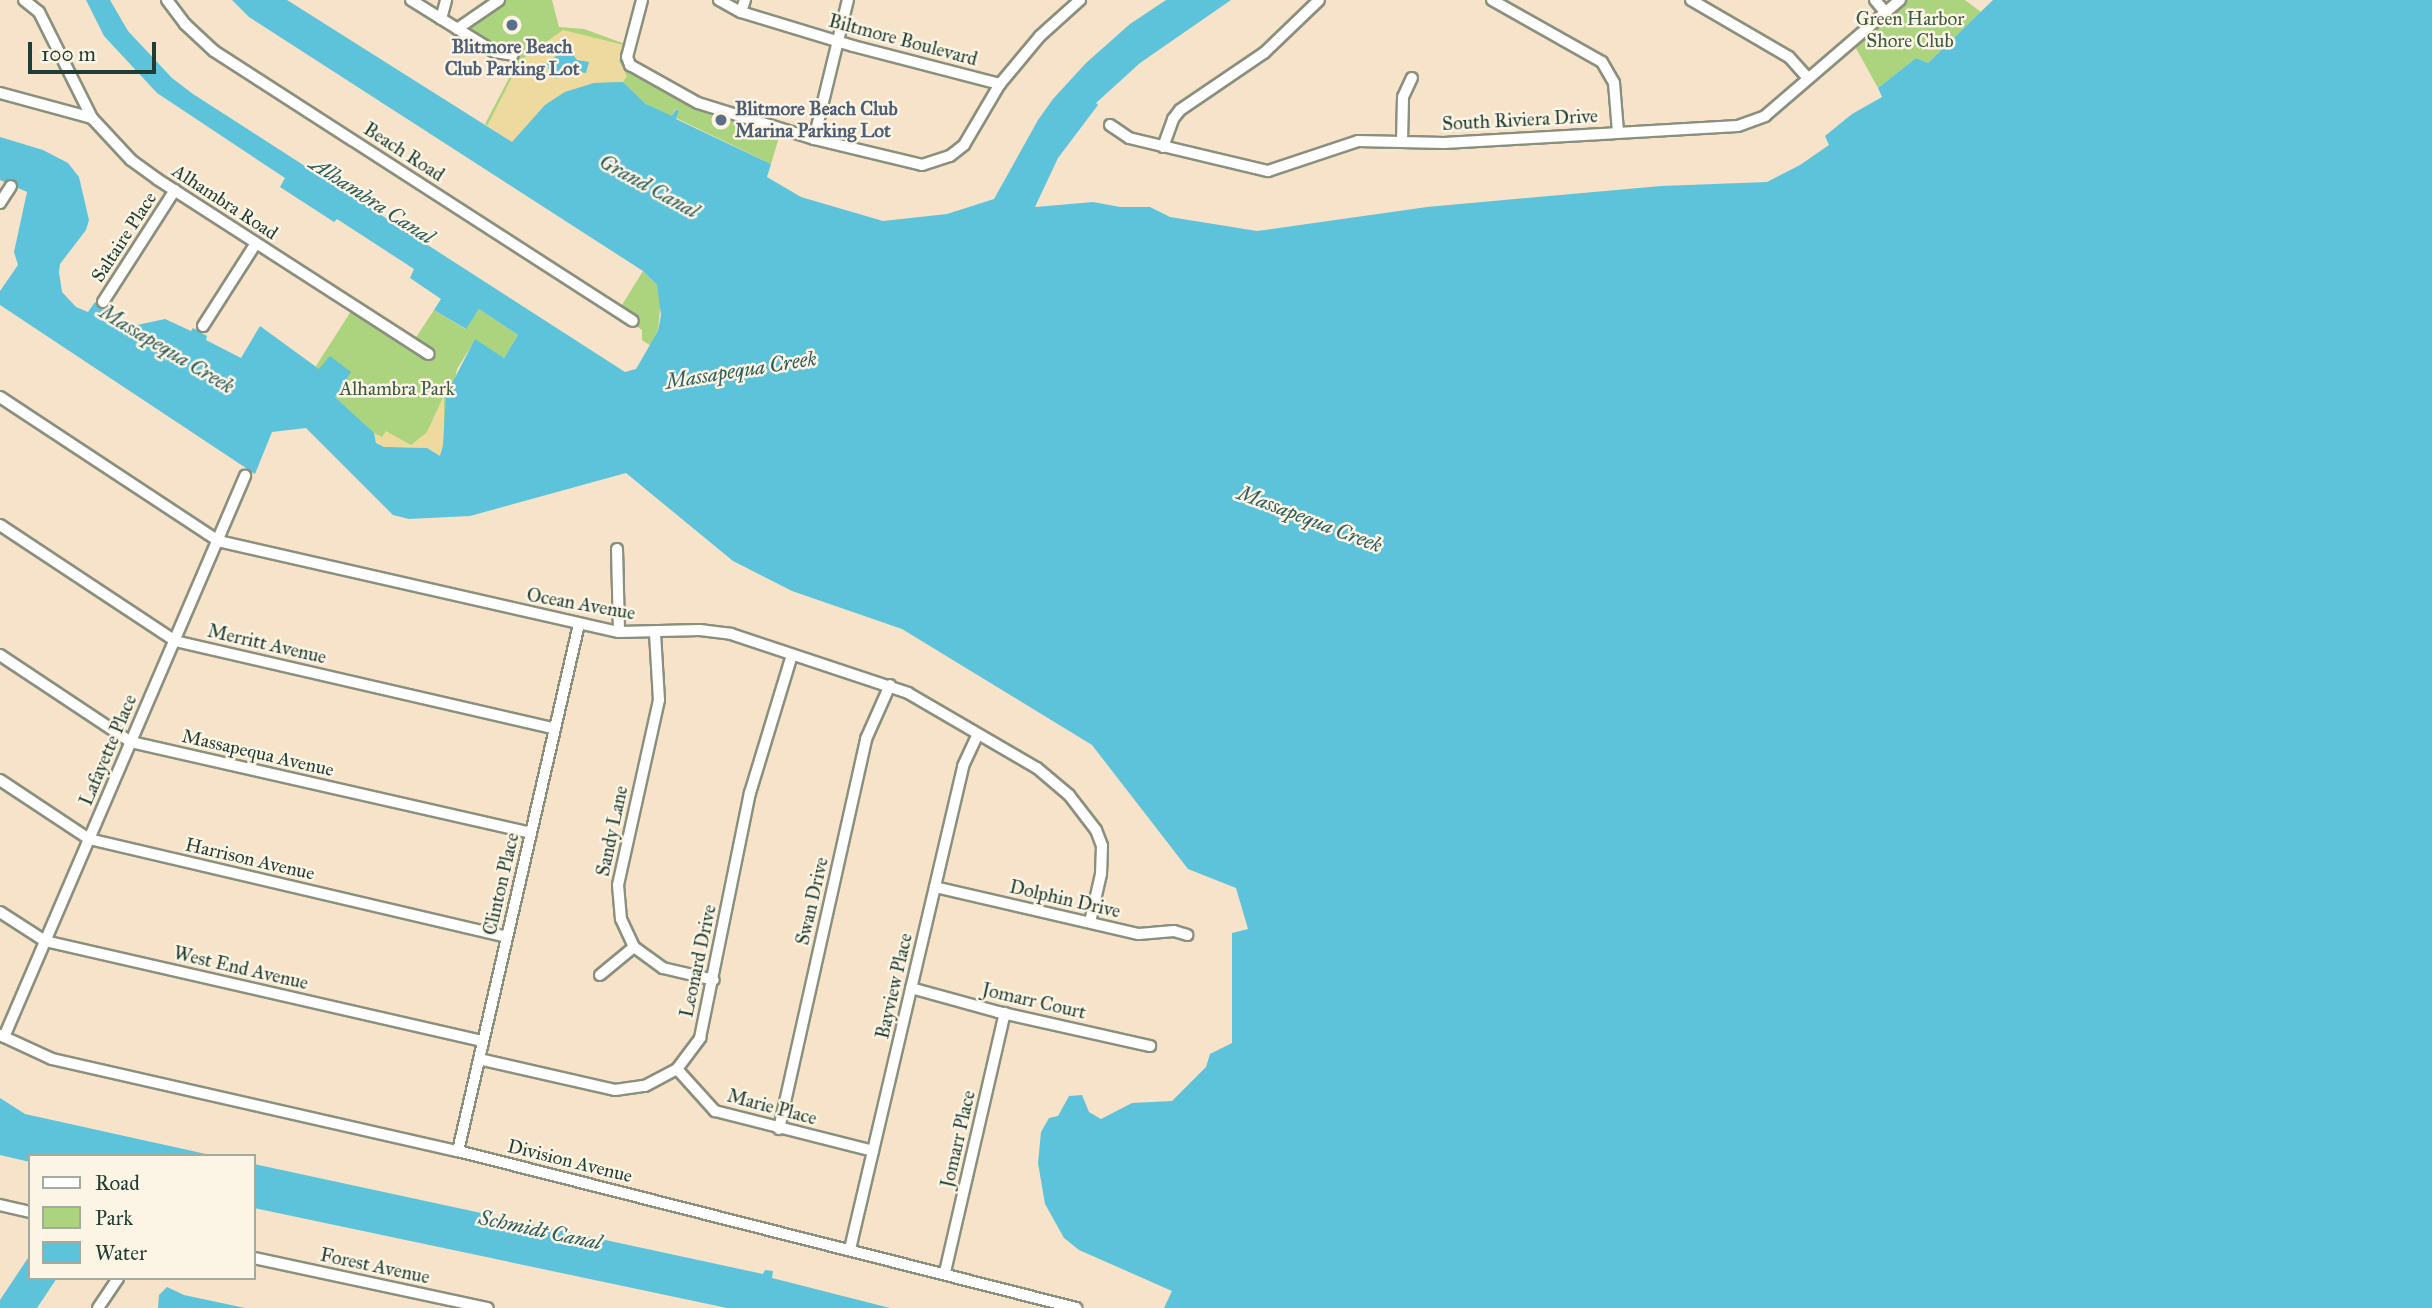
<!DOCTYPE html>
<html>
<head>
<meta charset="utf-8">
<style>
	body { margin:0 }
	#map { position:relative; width:2432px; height:1308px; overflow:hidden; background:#f6e3c9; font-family:"IM FELL Great Primer",serif }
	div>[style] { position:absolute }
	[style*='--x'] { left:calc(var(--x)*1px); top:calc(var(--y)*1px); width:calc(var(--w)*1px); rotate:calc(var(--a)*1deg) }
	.green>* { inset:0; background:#acd37d }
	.sand>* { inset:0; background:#eeda9e }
	.water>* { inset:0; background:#5dc3db }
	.roads { filter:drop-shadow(2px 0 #8a907e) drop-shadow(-2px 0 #8a907e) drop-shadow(0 2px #8a907e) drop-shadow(0 -2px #8a907e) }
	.minor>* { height:10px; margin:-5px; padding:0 5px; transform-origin:5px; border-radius:5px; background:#fff }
	.dots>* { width:19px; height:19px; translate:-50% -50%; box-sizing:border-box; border:4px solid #fcf5e5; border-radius:50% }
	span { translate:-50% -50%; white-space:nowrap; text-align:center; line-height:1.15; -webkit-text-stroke:5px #fcf5e5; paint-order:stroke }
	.park-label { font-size:19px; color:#3b5b43 }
	.street-label { font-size:19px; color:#1f3d34 }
	.service-label { font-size:19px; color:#4e5e75; font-weight:700 }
	.left { translate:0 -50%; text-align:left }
	.water-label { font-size:21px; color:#2e5e5e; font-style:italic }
	.legend { position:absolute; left:28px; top:1154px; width:228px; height:126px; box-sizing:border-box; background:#fcf5e5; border:2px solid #a4ab9e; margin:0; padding:9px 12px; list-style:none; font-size:21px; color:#1f3d34 }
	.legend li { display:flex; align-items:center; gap:14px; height:35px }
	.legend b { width:35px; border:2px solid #a4ab9e }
	.scale { position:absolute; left:28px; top:42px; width:128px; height:32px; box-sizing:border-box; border:4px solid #1f3d34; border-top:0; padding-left:9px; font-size:21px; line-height:24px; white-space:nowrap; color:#1f3d34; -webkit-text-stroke:5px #fcf5e5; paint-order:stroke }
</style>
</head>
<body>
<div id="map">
	<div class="green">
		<div style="clip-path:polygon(503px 0,552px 0,559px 27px,584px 29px,628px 45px,625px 62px,697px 104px,781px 130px,771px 164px,676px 118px,679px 110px,675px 109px,672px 117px,646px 104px,623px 82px,513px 142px,485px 124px,520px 57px,515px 53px,501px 53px,461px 28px)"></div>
		<div style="clip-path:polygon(1900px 0,1965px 0,1981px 12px,1928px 63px,1916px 58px,1878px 88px,1852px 41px)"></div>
		<div style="clip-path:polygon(643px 271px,657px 285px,661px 299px,658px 330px,651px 346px,642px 340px,642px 330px,617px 313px)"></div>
		<div style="clip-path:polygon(355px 305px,413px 342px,434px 310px,465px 329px,479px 309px,518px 335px,504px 358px,475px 340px,457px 369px,443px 445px,389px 448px,335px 397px,316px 366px)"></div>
	</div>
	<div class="sand">
		<div style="clip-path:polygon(563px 30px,624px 45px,619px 61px,627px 76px,623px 82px,594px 83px,565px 92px,545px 105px,513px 142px,487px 126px,521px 60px)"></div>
		<div style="clip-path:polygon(444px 395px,444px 440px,440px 457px,427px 448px,384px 447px,376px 443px,374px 433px,382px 437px,386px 431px,411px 445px,427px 432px)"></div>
	</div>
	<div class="water">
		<div style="clip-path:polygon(86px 0,110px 0,128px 31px,172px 78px,193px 94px,625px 372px,636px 369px,658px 331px,661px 315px,657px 285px,643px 271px,249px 17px,232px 0,287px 0,512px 142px,545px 105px,565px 92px,594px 83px,623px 82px,646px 104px,672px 116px,676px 109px,679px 111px,676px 119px,771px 164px,767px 177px,801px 197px,883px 221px,947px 214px,994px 199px,1038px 120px,1053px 99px,1086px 63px,1130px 24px,1166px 0,1231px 0,1140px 63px,1096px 103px,1098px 105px,1058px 158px,1035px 207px,1093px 202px,1120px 207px,1150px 207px,1170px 217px,1257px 231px,1427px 207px,1661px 186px,1767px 182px,1800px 165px,1829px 145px,1825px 136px,1852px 114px,1882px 97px,1878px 88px,1916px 58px,1928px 63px,1993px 0,2432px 0,2432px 1308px,1164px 1308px,1172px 1291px,1079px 1250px,1064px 1238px,1045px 1204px,1038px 1163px,1041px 1132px,1049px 1118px,1058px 1116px,1069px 1096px,1082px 1095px,1089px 1112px,1101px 1119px,1132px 1103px,1172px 1101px,1206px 1067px,1210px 1054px,1232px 1043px,1232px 933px,1248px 929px,1236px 888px,1188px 869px,1092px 745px,902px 629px,792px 591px,733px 561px,626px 473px,470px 516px,409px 519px,393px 515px,306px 428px,272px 432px,255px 474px,0 305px,0 291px,18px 265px,14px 252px,27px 192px,0 180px,0 137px,43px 150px,68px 163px,79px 177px,89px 220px,86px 230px,60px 264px,59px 272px,62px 292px,76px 307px,88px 312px,95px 302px,109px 309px,106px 316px,123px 328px,165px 319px,191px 331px,193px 328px,207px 336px,206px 340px,241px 358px,260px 326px,319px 369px,330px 356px,351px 372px,335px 397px,374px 433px,376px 443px,384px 447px,427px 448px,440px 456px,443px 445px,446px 395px,475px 339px,504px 358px,518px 335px,479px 309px,466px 329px,434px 310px,441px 299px,410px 278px,414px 269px,337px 219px,334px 222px,280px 187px,285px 178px,157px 93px,104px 36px)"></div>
		<div style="clip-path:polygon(567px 47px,577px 60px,589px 62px,586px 73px,566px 69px,556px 79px,545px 65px)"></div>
		<div style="clip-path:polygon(0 1098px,25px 1114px,215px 1156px,30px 1156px,30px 1162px,0 1155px)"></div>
		<div style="clip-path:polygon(254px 1164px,763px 1274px,765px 1270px,773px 1271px,772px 1278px,890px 1308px,727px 1308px,254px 1208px)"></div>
		<div style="clip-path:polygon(30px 1255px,30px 1278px,57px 1278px,37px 1308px,0 1308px,0 1300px)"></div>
		<div style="clip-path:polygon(167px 1287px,184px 1295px,245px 1308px,158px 1308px,159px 1295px)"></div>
	</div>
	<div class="roads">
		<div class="minor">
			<div style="--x:24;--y:0;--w:19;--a:39"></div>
			<div style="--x:39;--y:12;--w:119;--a:63.4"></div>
			<div style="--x:167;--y:0;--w:30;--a:53"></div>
			<div style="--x:185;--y:24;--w:40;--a:43"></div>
			<div style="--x:214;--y:51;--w:498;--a:32.8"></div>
			<div style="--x:411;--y:0;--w:99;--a:31.8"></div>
			<div style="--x:495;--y:52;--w:18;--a:9"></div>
			<div style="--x:642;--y:0;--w:59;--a:104.7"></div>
			<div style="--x:627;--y:57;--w:9;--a:69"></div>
			<div style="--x:630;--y:65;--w:78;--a:29.2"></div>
			<div style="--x:698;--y:103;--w:121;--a:17.2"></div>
			<div style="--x:814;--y:139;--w:111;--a:13.5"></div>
			<div style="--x:922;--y:165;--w:29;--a:-18"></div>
			<div style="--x:950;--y:156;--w:18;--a:-38"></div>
			<div style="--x:964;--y:145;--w:71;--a:-59.5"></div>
			<div style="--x:1000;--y:84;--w:62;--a:-50.2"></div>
			<div style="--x:1040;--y:36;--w:54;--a:-42"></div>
			<div style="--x:719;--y:0;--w:25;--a:29"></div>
			<div style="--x:741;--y:12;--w:117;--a:16.9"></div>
			<div style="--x:853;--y:46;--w:152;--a:14.5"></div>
			<div style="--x:1492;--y:0;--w:126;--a:29.4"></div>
			<div style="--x:1602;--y:62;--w:24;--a:60"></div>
			<div style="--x:1614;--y:83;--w:49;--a:85.3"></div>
			<div style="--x:1691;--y:0;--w:113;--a:30.2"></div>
			<div style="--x:1789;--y:57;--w:28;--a:48"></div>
			<div style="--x:1875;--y:0;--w:16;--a:50"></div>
			<div style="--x:741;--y:12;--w:13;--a:-72"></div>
			<div style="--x:441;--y:19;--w:20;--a:-75"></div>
			<div style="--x:457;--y:29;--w:51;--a:-34.6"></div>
			<div style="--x:0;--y:93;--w:95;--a:15.2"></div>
			<div style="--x:92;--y:118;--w:57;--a:47.1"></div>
			<div style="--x:131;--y:160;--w:32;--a:36"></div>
			<div style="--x:157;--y:179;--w:323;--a:32.8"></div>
			<div style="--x:1110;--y:125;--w:23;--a:34"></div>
			<div style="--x:1129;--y:138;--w:143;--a:13.4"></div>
			<div style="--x:1268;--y:171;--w:95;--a:-18.4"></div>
			<div style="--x:1358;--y:141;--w:86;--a:1.3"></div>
			<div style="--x:1444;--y:143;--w:294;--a:-3.3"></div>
			<div style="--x:1738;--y:126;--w:29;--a:-20"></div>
			<div style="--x:1765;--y:116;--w:178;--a:-40.7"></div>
			<div style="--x:814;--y:139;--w:143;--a:-76.3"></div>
			<div style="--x:1402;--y:142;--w:45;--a:-88.7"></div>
			<div style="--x:1403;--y:97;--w:21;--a:-65"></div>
			<div style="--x:1163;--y:147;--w:30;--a:-70"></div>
			<div style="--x:1173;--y:119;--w:11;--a:-52"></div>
			<div style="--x:1180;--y:110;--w:102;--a:-34.2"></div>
			<div style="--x:1264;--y:53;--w:76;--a:-43.9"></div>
			<div style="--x:0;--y:203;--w:20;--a:-57"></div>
			<div style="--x:103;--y:302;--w:133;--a:-57.3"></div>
			<div style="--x:203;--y:326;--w:98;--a:-57.4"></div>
			<div style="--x:0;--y:397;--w:261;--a:33.4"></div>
			<div style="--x:218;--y:541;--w:411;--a:12.8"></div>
			<div style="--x:619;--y:632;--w:81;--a:-1.4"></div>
			<div style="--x:700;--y:630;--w:31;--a:7"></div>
			<div style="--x:731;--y:634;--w:187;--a:18.4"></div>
			<div style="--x:908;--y:693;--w:149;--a:30.2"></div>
			<div style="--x:1037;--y:768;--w:42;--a:40.2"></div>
			<div style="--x:1069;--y:795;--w:44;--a:52.4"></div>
			<div style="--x:1096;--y:830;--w:17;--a:69"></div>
			<div style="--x:1102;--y:846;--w:28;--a:92"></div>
			<div style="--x:1101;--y:874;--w:49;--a:102.9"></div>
			<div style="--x:0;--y:525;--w:210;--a:33.5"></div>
			<div style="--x:175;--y:641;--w:390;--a:13"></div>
			<div style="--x:617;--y:549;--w:83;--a:88.6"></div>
			<div style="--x:655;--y:633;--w:67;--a:86.6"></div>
			<div style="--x:659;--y:700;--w:189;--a:102.5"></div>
			<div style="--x:618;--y:885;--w:34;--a:85"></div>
			<div style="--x:621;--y:919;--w:31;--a:65"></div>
			<div style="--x:634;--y:947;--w:36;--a:36"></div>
			<div style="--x:663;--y:968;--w:52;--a:13.2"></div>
			<div style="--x:0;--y:655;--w:157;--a:33.6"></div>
			<div style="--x:131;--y:742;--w:410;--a:12.8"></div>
			<div style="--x:0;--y:780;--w:107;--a:33.5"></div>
			<div style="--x:89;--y:839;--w:429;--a:13.2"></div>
			<div style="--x:935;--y:887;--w:209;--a:13"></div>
			<div style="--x:1139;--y:934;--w:35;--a:-5"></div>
			<div style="--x:1174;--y:931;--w:14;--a:17"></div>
			<div style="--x:0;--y:912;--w:54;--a:32.8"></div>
			<div style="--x:45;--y:941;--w:449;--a:12.9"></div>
			<div style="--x:600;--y:975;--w:44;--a:-39.5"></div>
			<div style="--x:911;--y:988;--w:90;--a:15.4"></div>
			<div style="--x:998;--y:1012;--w:156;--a:12.6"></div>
			<div style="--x:0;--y:1035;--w:57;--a:24.8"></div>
			<div style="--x:52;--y:1059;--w:416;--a:12.8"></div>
			<div style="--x:458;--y:1151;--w:638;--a:14.25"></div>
			<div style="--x:4;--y:1037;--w:611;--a:-66.75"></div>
			<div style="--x:479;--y:1059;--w:139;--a:12.8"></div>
			<div style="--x:615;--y:1090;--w:30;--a:-8"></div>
			<div style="--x:645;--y:1086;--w:36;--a:-28"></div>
			<div style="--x:677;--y:1069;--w:39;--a:-53"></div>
			<div style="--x:700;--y:1038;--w:250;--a:-78.5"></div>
			<div style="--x:750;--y:793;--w:144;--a:-73.1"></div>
			<div style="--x:677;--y:1069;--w:57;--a:47.9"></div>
			<div style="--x:715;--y:1111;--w:163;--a:14.2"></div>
			<div style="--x:779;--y:1129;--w:400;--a:-77.4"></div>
			<div style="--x:866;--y:739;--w:59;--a:-66"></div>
			<div style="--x:458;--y:1151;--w:541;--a:-77.07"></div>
			<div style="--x:0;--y:1205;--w:31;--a:13"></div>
			<div style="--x:850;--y:1249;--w:496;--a:-76.8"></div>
			<div style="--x:963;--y:766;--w:35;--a:-65"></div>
			<div style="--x:254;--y:1258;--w:239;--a:12.1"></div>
			<div style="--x:945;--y:1272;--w:266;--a:-77"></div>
			<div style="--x:98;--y:1308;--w:36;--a:-56"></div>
		</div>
	</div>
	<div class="dots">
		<div style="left:512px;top:25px;background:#5c6f8a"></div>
		<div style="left:721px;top:120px;background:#5c6f8a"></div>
	</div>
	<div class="park-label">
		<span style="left:1910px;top:30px">Green Harbor<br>Shore Club</span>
		<span style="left:397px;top:389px">Alhambra Park</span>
	</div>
	<div class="street-label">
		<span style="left:903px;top:40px;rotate:15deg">Biltmore Boulevard</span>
		<span style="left:1520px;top:120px;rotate:-3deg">South Riviera Drive</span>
		<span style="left:404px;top:152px;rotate:33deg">Beach Road</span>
		<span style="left:225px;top:202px;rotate:33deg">Alhambra Road</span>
		<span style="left:124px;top:237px;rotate:-57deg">Saltaire Place</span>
		<span style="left:581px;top:604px;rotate:10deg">Ocean Avenue</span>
		<span style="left:267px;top:644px;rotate:13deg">Merritt Avenue</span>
		<span style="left:108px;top:750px;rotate:-67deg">Lafayette Place</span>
		<span style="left:258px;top:753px;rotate:13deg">Massapequa Avenue</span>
		<span style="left:612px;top:831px;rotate:-78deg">Sandy Lane</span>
		<span style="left:250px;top:859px;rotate:13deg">Harrison Avenue</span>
		<span style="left:501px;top:884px;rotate:-77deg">Clinton Place</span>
		<span style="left:1065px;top:899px;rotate:13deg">Dolphin Drive</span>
		<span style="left:812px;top:901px;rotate:-77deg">Swan Drive</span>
		<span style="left:698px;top:961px;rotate:-78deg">Leonard Drive</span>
		<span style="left:241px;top:968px;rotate:13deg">West End Avenue</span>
		<span style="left:894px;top:986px;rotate:-77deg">Bayview Place</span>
		<span style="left:1034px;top:1001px;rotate:13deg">Jomarr Court</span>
		<span style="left:772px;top:1107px;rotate:15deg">Marie Place</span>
		<span style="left:958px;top:1139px;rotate:-77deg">Jomarr Place</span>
		<span style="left:570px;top:1161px;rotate:14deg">Division Avenue</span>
		<span style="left:375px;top:1266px;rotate:12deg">Forest Avenue</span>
	</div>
	<div class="service-label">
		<span style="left:512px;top:58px">Blitmore Beach<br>Club Parking Lot</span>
		<span class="left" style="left:735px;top:120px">Blitmore Beach Club<br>Marina Parking Lot</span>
	</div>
	<div class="water-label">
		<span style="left:649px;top:186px;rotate:29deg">Grand Canal</span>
		<span style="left:372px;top:200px;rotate:33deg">Alhambra Canal</span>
		<span style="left:167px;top:349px;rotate:31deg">Massapequa Creek</span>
		<span style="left:741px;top:370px;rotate:-9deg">Massapequa Creek</span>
		<span style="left:1310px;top:519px;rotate:21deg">Massapequa Creek</span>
		<span style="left:540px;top:1230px;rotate:12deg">Schmidt Canal</span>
	</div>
	<ul class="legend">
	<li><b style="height:9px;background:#fff"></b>Road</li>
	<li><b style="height:19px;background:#acd37d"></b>Park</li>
	<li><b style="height:19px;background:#5dc3db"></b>Water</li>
	</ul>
	<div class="scale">100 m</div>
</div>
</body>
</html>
